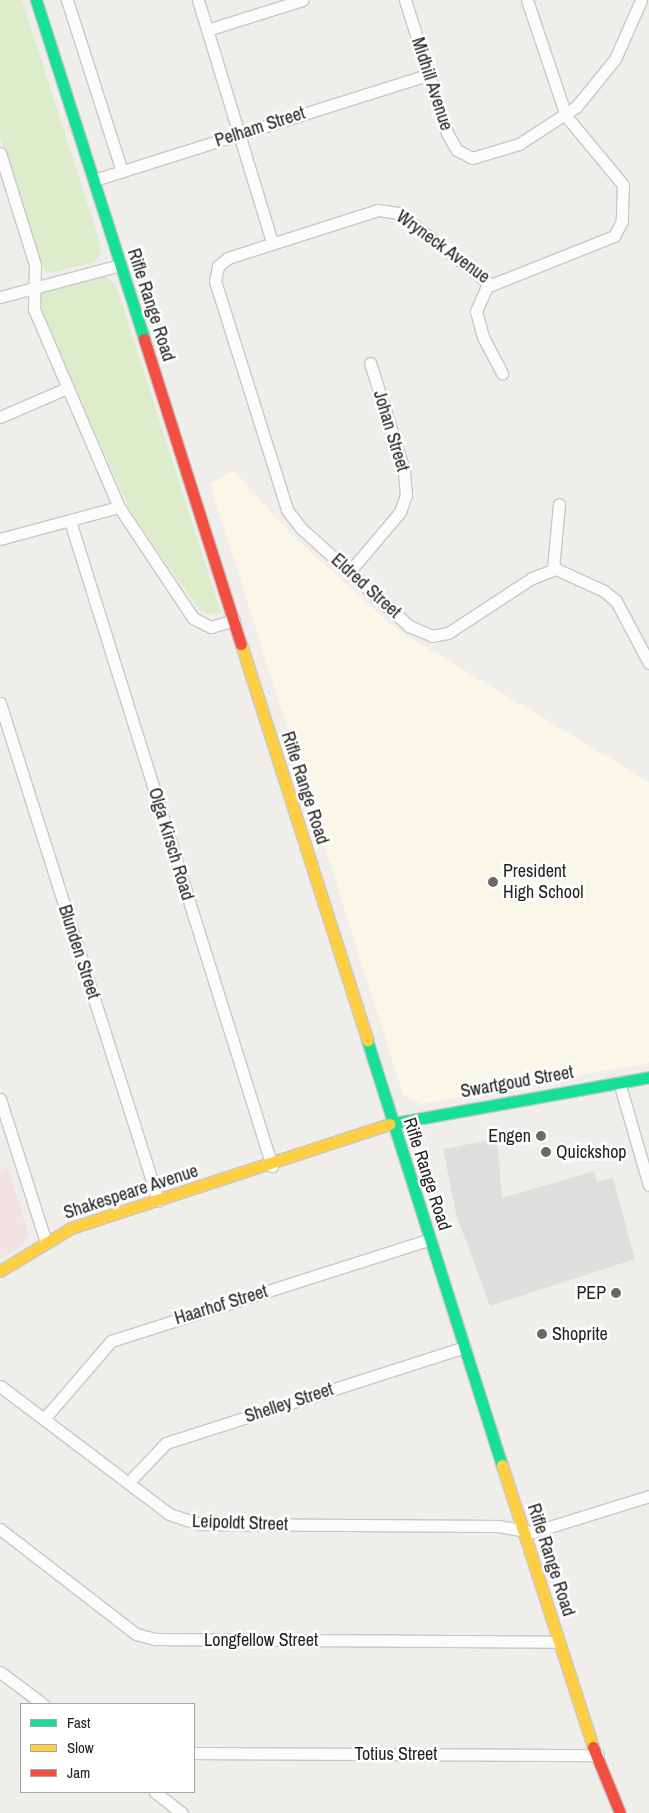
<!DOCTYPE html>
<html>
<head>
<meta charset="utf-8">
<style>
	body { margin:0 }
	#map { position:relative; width:649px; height:1813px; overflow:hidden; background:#f0eeeb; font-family:"Archivo Narrow",sans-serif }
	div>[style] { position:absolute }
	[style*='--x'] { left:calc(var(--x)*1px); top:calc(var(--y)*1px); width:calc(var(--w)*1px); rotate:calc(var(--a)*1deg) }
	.commercial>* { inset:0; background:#f1e3e1 }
	.education>* { inset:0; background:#f8f7e8 }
	.grass>* { inset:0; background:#ddeccb }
	.parking>* { inset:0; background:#e0dfde }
	.roads { filter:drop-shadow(1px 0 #c9c8c7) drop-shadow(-1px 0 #c9c8c7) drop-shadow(0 1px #c9c8c7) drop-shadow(0 -1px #c9c8c7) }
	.street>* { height:11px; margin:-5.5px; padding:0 5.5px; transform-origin:5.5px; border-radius:5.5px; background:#fdfcfc }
	.fast>* { height:11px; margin:-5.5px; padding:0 5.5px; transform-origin:5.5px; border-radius:5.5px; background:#16e098 }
	.slow>* { height:11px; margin:-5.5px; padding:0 5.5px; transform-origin:5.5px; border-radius:5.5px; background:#ffcf43 }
	.jam>* { height:11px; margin:-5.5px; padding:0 5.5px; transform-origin:5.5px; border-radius:5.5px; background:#f24e42 }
	.dots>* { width:14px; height:14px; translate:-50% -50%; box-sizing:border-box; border:2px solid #fff; border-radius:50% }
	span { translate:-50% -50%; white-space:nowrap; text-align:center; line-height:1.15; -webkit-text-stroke:5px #fff; paint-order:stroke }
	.street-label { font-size:18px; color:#222 }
	.poi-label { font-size:18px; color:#222 }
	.left { translate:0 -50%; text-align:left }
	.right { translate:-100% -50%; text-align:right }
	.legend { position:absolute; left:20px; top:1703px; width:175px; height:90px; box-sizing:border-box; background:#fff; border:1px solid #a7a7a7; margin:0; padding:6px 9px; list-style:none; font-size:15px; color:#222 }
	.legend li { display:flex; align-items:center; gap:10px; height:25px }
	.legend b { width:25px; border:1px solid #a7a7a7 }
</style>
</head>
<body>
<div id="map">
	<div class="commercial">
		<div style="clip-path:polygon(8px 1168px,29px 1235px,18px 1248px,0 1259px,0 1173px)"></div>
	</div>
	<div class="education">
		<div style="clip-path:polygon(234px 471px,290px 533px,396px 629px,649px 782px,649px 1063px,421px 1104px,403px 1094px,210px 483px)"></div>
	</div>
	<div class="grass">
		<div style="clip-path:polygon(0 0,22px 0,99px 240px,101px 253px,94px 262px,51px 273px,43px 269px,38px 257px,0 138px)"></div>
		<div style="clip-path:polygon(103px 275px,116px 285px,221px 613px,217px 615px,200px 611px,131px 512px,43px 317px,40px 294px)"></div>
	</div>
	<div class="parking">
		<div style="clip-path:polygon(497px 1139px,502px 1198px,594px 1171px,597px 1182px,613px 1178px,635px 1259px,490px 1306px,456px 1214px,443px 1149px)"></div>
	</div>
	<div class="roads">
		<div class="street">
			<div style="--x:67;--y:0;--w:180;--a:72.2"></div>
			<div style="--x:198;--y:0;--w:253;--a:73"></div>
			<div style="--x:405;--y:0;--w:139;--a:72.5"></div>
			<div style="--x:447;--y:133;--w:20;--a:60"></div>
			<div style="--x:457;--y:150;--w:17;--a:28"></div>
			<div style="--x:472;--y:158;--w:49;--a:-16.6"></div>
			<div style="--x:519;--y:144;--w:68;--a:-33"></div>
			<div style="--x:576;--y:107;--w:62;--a:-50.9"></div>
			<div style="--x:615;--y:59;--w:64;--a:-66.2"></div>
			<div style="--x:527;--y:0;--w:122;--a:71.4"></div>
			<div style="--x:566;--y:116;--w:89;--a:50.4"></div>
			<div style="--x:623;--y:185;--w:36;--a:92"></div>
			<div style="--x:622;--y:221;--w:17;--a:118"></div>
			<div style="--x:614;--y:236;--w:132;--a:158.3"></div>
			<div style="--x:491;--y:285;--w:117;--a:-142"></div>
			<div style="--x:399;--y:213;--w:21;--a:-172"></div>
			<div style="--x:378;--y:210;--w:157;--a:162.3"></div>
			<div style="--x:228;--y:258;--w:13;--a:141"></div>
			<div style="--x:218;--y:266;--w:15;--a:101"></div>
			<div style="--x:215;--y:281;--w:240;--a:72.5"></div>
			<div style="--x:287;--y:510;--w:23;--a:52"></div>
			<div style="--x:301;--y:528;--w:146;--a:42.2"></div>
			<div style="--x:409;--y:626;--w:25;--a:23"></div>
			<div style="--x:432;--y:636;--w:16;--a:-11"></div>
			<div style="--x:448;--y:633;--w:100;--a:-33.2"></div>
			<div style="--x:532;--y:578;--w:26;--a:-21"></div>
			<div style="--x:556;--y:569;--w:53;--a:24.6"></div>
			<div style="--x:604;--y:591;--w:16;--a:40"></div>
			<div style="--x:616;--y:601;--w:70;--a:62"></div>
			<div style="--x:207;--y:30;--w:100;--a:-17.5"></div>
			<div style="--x:0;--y:153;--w:117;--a:72.6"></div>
			<div style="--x:35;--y:265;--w:44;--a:91.3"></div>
			<div style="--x:34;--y:309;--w:215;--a:66.8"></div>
			<div style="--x:119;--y:507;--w:133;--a:56.3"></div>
			<div style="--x:193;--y:618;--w:20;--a:27"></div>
			<div style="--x:211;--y:627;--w:24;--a:-17"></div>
			<div style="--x:94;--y:180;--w:349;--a:-17.5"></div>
			<div style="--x:488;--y:284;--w:30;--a:114"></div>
			<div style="--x:476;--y:311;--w:27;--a:75"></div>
			<div style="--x:483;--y:337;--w:41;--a:62.2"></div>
			<div style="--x:0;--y:297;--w:124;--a:-14.9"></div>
			<div style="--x:0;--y:417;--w:73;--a:-23.4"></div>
			<div style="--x:70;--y:521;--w:676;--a:72.61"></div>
			<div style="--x:0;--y:539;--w:123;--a:-15.1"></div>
			<div style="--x:553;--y:568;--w:64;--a:-84.6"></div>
			<div style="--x:350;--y:571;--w:77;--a:-49.7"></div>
			<div style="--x:400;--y:512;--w:18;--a:-71"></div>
			<div style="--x:406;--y:495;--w:25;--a:-95"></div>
			<div style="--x:404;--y:470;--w:112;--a:-107.6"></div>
			<div style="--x:0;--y:703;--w:522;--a:72.36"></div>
			<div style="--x:619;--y:1082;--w:107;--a:73.8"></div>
			<div style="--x:0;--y:1099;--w:150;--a:72.2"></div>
			<div style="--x:0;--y:1386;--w:212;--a:37.1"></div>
			<div style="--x:169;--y:1514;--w:33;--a:18"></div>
			<div style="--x:200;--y:1524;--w:298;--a:0.4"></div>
			<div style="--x:498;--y:1526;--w:36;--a:10"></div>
			<div style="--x:533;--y:1532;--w:121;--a:-17.2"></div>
			<div style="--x:44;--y:1419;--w:103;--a:-49.3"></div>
			<div style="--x:111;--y:1341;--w:335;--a:-17.7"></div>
			<div style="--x:128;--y:1483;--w:55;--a:-46.5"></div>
			<div style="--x:166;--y:1443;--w:314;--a:-17.8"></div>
			<div style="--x:0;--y:1529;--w:172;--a:37.7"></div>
			<div style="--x:136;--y:1634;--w:20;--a:15"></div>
			<div style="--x:155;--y:1639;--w:403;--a:0.4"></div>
			<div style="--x:0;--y:1672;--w:54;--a:36.7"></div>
			<div style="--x:194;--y:1753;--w:404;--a:0.3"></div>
			<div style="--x:155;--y:1792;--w:34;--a:38"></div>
		</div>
		<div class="fast">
			<div style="--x:36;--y:0;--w:356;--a:72.3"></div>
			<div style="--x:367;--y:1040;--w:446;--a:72.4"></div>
			<div style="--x:389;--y:1124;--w:264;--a:-10.2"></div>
		</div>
		<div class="slow">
			<div style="--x:241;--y:644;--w:416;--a:72.3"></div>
			<div style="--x:0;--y:1271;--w:83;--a:-31.2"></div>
			<div style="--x:71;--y:1228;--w:335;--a:-18.1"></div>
			<div style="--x:502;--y:1465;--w:296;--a:72.1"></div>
		</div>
		<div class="jam">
			<div style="--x:144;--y:339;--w:320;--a:72.4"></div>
			<div style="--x:593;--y:1747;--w:71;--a:67.8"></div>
		</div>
	</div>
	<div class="dots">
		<div style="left:493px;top:882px;background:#6a6968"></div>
		<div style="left:541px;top:1136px;background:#6a6968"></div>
		<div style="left:546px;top:1152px;background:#6a6968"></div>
		<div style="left:616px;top:1293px;background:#6a6968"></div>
		<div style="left:542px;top:1334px;background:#6a6968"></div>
	</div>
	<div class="street-label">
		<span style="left:432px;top:84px;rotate:72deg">Midhill Avenue</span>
		<span style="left:260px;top:127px;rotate:-18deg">Pelham Street</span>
		<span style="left:443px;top:247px;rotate:36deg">Wryneck Avenue</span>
		<span style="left:151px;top:305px;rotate:72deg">Rifle Range Road</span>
		<span style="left:391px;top:431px;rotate:73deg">Johan Street</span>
		<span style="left:366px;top:586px;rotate:42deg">Eldred Street</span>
		<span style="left:305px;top:788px;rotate:72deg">Rifle Range Road</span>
		<span style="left:171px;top:844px;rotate:73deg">Olga Kirsch Road</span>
		<span style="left:79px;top:952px;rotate:72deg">Blunden Street</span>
		<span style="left:517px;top:1082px;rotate:-10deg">Swartgoud Street</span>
		<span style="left:427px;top:1174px;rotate:72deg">Rifle Range Road</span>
		<span style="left:131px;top:1192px;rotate:-18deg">Shakespeare Avenue</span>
		<span style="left:221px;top:1305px;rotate:-17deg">Haarhof Street</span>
		<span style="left:289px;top:1403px;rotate:-18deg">Shelley Street</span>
		<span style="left:240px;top:1523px;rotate:2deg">Leipoldt Street</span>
		<span style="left:551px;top:1560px;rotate:72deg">Rifle Range Road</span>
		<span style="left:261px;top:1640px">Longfellow Street</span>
		<span style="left:396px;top:1754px">Totius Street</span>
	</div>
	<div class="poi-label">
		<span class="left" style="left:503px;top:882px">President<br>High School</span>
		<span class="right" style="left:531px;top:1136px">Engen</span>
		<span class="left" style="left:556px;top:1152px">Quickshop</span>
		<span class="right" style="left:606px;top:1293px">PEP</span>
		<span class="left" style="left:552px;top:1334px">Shoprite</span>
	</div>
	<ul class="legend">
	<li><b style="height:6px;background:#16e098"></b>Fast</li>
	<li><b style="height:6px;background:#ffcf43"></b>Slow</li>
	<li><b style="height:6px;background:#f24e42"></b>Jam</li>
	</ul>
</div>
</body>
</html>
